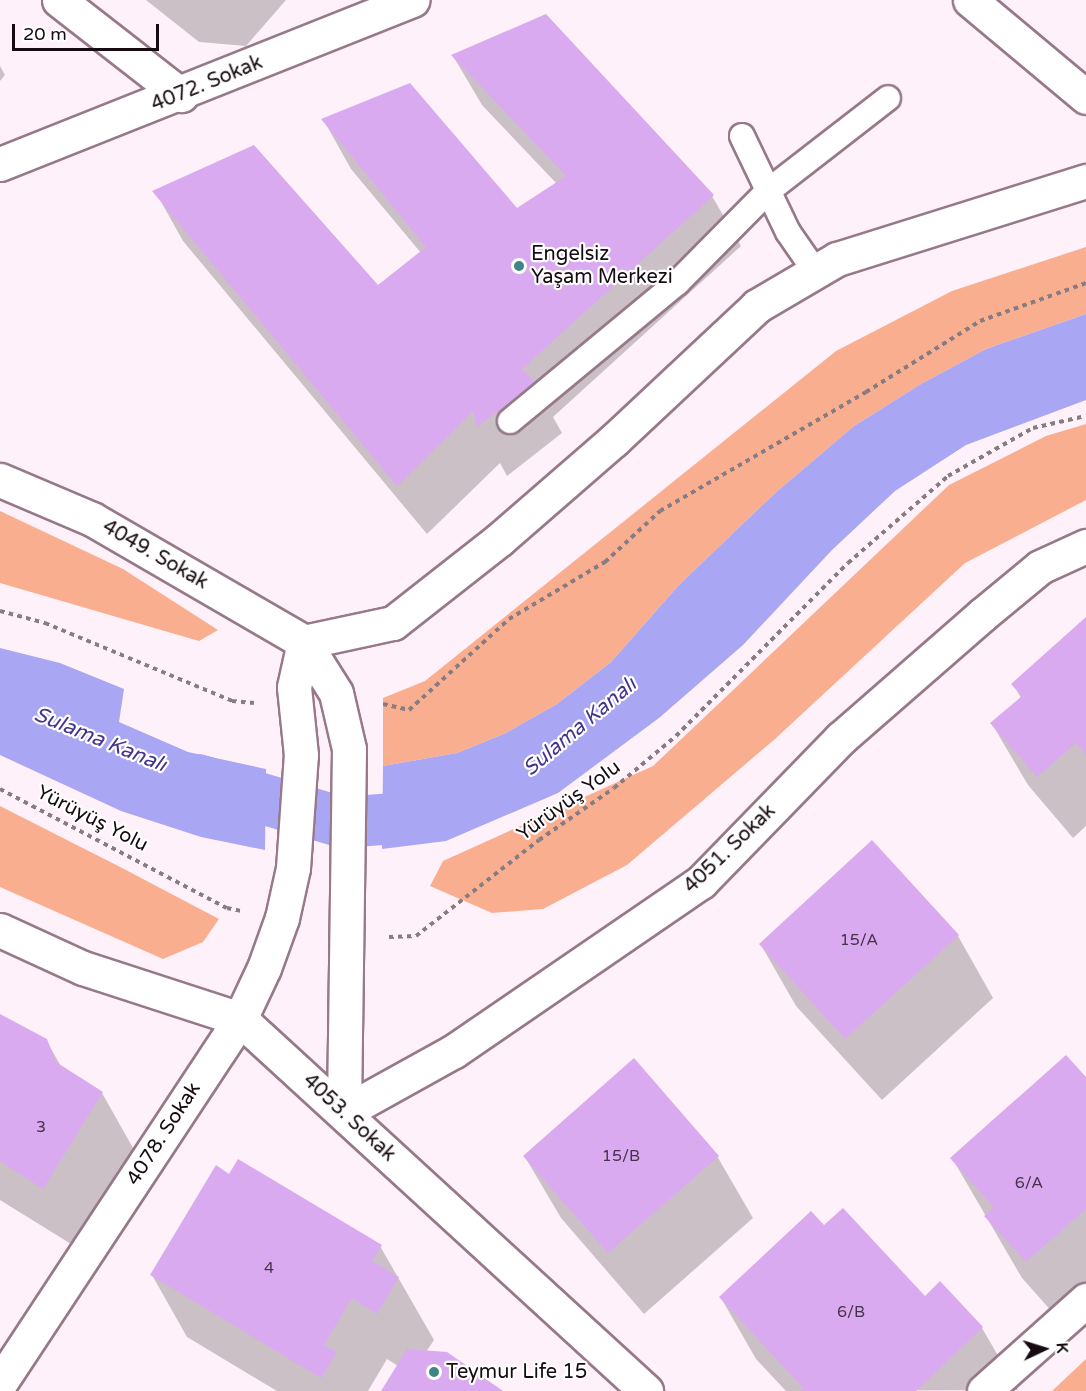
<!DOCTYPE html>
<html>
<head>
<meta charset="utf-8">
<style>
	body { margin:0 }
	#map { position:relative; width:1086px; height:1391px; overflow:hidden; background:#fff1f9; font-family:"Varela Round",sans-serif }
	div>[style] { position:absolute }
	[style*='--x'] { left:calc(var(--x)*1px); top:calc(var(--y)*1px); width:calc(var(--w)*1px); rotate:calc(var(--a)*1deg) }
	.green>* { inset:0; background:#faae90 }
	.water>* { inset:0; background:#a9a6f3 }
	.shadow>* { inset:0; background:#0003 }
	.canal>* { height:51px; margin:-25.5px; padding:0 25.5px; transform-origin:25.5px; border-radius:25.5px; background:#a9a6f3 }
	.building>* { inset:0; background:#d9aaf0 }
	.path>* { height:4px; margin-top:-2px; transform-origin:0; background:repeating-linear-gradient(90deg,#887c83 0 4.5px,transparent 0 9px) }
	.roads { filter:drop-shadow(2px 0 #977989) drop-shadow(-2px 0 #977989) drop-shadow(0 2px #977989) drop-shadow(0 -2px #977989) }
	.lane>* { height:24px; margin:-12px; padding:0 12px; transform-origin:12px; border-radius:12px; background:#fff }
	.street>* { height:33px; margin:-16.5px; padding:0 16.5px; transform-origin:16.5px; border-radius:16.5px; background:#fff }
	.dots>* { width:16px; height:16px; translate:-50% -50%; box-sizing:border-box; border:3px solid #fff; border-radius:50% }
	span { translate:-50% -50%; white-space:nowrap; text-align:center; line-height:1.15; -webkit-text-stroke:4.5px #fff; paint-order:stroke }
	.number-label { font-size:16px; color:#473349 }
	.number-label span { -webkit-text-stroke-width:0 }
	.street-label { font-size:20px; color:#160b11 }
	.poi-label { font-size:20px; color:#160b11 }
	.left { translate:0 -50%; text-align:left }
	.water-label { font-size:21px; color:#43358d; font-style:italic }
	.north { position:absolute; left:1014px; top:1319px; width:60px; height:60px; -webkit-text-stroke:4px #fff; paint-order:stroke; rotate:86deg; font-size:16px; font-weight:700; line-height:24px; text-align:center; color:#160b11 }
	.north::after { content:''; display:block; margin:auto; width:21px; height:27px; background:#160b11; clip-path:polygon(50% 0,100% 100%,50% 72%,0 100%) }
	.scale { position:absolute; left:12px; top:24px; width:147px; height:27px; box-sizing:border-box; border:3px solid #160b11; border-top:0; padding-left:8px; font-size:18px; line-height:21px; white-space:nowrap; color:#160b11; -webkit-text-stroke:4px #fff; paint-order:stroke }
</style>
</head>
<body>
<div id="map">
	<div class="green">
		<div style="clip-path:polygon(1086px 247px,1086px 314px,986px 349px,921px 384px,854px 426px,774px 494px,679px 585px,611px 662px,557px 704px,506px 733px,457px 753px,383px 766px,383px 698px,425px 681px,836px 351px,952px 291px)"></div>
		<div style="clip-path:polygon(1086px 424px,1086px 500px,965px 563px,775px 739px,627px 865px,543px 909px,492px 913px,430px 886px,443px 861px,653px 766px,949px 485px,1046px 436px)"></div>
		<div style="clip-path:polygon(0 511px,123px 569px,218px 630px,199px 641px,0 583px)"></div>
		<div style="clip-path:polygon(0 806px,124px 869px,219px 919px,203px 942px,163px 959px,0 887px)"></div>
		<div style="clip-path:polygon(1086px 1359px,1086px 1391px,1052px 1391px)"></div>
	</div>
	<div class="water">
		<div style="clip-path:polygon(1086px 314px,1086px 400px,966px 445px,895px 491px,832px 550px,743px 645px,659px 718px,558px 793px,446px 841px,382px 849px,383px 766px,457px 753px,506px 733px,557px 704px,611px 662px,679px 585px,774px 494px,854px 426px,921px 384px,986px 349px)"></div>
		<div style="clip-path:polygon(0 648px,60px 663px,124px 689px,119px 722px,188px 752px,266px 769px,265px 850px,201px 837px,121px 811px,0 755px)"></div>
	</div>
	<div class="shadow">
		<div style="clip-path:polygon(146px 0,286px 0,246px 46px,199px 42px)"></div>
		<div style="clip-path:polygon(453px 56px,712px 196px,741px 246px,553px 417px,562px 433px,507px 476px,500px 463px,427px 534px,183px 241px,155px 191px,378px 287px,421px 253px,351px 169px,323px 119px,517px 210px,557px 184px,482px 105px)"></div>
		<div style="clip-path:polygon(0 66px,5px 75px,0 81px)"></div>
		<div style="clip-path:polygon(1086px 619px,1086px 826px,1073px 838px,1028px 785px,992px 724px,1021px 698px,1013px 684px)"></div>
		<div style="clip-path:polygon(872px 843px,958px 936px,993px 998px,882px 1100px,796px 1006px,761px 945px)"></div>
		<div style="clip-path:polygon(0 1016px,46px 1040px,62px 1068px,102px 1093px,137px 1155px,79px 1249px,0 1200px)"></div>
		<div style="clip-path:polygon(1086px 1079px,1086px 1302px,1062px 1323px,1022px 1278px,952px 1158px)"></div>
		<div style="clip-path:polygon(717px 1156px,753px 1218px,644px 1314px,561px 1218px,525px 1157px)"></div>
		<div style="clip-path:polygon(230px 1176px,380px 1246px,434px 1340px,426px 1352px,500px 1391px,383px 1391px,398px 1366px,387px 1359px,368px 1391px,277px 1391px,187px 1337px,152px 1275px)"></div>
		<div style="clip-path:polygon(824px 1227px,925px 1298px,940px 1283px,982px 1328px,1018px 1390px,786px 1391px,756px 1359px,721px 1298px)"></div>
	</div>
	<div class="canal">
		<div style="--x:197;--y:779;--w:151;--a:16.5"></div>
		<div style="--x:342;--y:822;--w:77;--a:-4.5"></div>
		<div style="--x:419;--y:816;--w:34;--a:-17"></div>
	</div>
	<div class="building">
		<div style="clip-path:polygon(546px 14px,714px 195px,522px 369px,535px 382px,477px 427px,473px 411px,397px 486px,152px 191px,254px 145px,378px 285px,426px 247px,321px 119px,410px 83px,517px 208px,566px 176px,451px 55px)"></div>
		<div style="clip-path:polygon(1086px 617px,1086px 754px,1076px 743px,1037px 777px,990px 723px,1022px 696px,1011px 684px)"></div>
		<div style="clip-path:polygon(872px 840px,959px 935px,845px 1039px,759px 944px)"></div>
		<div style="clip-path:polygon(0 1014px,47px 1039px,56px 1062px,103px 1092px,43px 1189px,0 1161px)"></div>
		<div style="clip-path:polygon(1066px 1055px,1086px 1077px,1086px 1209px,1026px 1262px,984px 1216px,994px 1208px,950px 1158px)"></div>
		<div style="clip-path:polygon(634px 1058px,719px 1156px,608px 1253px,523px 1156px)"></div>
		<div style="clip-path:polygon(238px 1159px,382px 1245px,372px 1261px,399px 1277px,377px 1314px,352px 1298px,324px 1345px,337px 1352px,321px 1378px,150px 1275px,216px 1165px,229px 1174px)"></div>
		<div style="clip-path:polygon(843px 1208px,925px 1296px,940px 1281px,983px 1327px,916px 1391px,800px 1391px,803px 1388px,719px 1297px,811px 1211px,824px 1225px)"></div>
		<div style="clip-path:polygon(407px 1349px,447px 1352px,503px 1391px,381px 1391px)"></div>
	</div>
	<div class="path">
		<div style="--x:0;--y:611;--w:47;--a:14.9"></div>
		<div style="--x:45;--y:623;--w:203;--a:22.6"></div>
		<div style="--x:232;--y:701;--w:22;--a:5"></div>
		<div style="--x:383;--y:704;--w:27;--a:13"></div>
		<div style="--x:409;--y:710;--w:135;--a:-42.3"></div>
		<div style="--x:509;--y:619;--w:112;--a:-30.7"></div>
		<div style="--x:605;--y:562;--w:75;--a:-42.8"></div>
		<div style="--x:660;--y:511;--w:238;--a:-30"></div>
		<div style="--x:866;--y:392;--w:134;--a:-31.9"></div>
		<div style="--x:980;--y:321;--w:113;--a:-19.7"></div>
		<div style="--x:0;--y:789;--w:256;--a:27.7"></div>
		<div style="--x:227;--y:908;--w:14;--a:12"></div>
		<div style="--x:389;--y:937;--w:27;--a:-2"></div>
		<div style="--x:416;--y:936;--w:156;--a:-38"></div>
		<div style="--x:539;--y:840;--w:91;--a:-34.7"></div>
		<div style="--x:614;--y:788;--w:81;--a:-40"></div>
		<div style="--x:676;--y:736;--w:244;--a:-45.2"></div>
		<div style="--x:848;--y:563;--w:133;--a:-41"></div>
		<div style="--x:948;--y:476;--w:98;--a:-29.5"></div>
		<div style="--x:1033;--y:428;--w:54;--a:-12.8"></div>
	</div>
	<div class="roads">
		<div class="lane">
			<div style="--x:742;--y:136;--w:106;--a:64.4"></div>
			<div style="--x:788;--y:232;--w:47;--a:55.3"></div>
			<div style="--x:510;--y:421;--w:217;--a:-39.6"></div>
			<div style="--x:677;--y:283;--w:128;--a:-45.3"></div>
			<div style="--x:767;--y:192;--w:153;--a:-37.8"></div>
		</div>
		<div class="street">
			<div style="--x:59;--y:0;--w:155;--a:37.9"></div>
			<div style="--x:970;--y:0;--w:151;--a:39.9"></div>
			<div style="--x:0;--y:164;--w:444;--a:-21.7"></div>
			<div style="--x:0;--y:480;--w:100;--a:23"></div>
			<div style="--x:92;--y:519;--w:245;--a:30.1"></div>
			<div style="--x:304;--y:642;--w:91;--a:-12.1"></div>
			<div style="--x:393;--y:623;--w:136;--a:-38.1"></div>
			<div style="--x:500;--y:539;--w:151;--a:-41"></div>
			<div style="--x:614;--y:440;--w:196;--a:-43.1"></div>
			<div style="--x:757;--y:306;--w:93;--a:-30.4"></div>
			<div style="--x:837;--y:259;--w:261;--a:-17.4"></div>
			<div style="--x:0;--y:930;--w:91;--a:24.6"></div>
			<div style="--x:83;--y:968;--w:165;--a:18"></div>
			<div style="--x:240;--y:1019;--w:551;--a:42.5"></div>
			<div style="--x:344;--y:1112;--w:126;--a:-29"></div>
			<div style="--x:454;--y:1051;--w:299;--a:-34.4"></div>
			<div style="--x:701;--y:882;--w:201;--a:-45.8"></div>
			<div style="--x:841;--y:738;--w:187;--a:-41.1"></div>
			<div style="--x:982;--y:615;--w:75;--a:-39.6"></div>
			<div style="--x:1040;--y:567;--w:51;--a:-24.5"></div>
			<div style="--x:0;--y:1383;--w:436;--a:-56.6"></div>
			<div style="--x:240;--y:1019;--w:56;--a:-64.8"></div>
			<div style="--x:264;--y:968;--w:53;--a:-70.2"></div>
			<div style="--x:282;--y:918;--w:51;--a:-77.6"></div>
			<div style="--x:293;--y:868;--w:113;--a:-86"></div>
			<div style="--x:301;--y:755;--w:68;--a:-95.9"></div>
			<div style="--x:294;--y:687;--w:46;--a:-77.5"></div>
			<div style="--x:304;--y:642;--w:60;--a:57.9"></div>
			<div style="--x:336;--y:693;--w:57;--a:76.9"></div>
			<div style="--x:349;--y:749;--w:363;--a:90.8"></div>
			<div style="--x:984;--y:1391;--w:137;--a:-41.7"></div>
		</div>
	</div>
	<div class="dots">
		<div style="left:519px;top:266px;background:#3d8587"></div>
		<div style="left:434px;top:1372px;background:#3d8587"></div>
	</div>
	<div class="number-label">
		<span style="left:859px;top:940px">15/A</span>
		<span style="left:41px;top:1127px">3</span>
		<span style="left:621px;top:1156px">15/B</span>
		<span style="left:1029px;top:1183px">6/A</span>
		<span style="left:269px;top:1268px">4</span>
		<span style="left:851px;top:1312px">6/B</span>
	</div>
	<div class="street-label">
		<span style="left:207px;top:84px;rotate:-22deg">4072. Sokak</span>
		<span style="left:155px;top:555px;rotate:30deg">4049. Sokak</span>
		<span style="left:569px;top:801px;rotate:-36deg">Yürüyüş Yolu</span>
		<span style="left:92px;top:819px;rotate:27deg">Yürüyüş Yolu</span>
		<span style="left:730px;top:849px;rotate:-44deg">4051. Sokak</span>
		<span style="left:349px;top:1118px;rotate:43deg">4053. Sokak</span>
		<span style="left:164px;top:1134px;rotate:-57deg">4078. Sokak</span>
	</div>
	<div class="poi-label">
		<span class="left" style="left:531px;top:266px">Engelsiz<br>Yaşam Merkezi</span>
		<span class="left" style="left:446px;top:1372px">Teymur Life 15</span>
	</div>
	<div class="water-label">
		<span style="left:580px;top:727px;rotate:-40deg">Sulama Kanalı</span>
		<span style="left:100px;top:740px;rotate:22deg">Sulama Kanalı</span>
	</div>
	<div class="north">K</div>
	<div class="scale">20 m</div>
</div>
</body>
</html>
